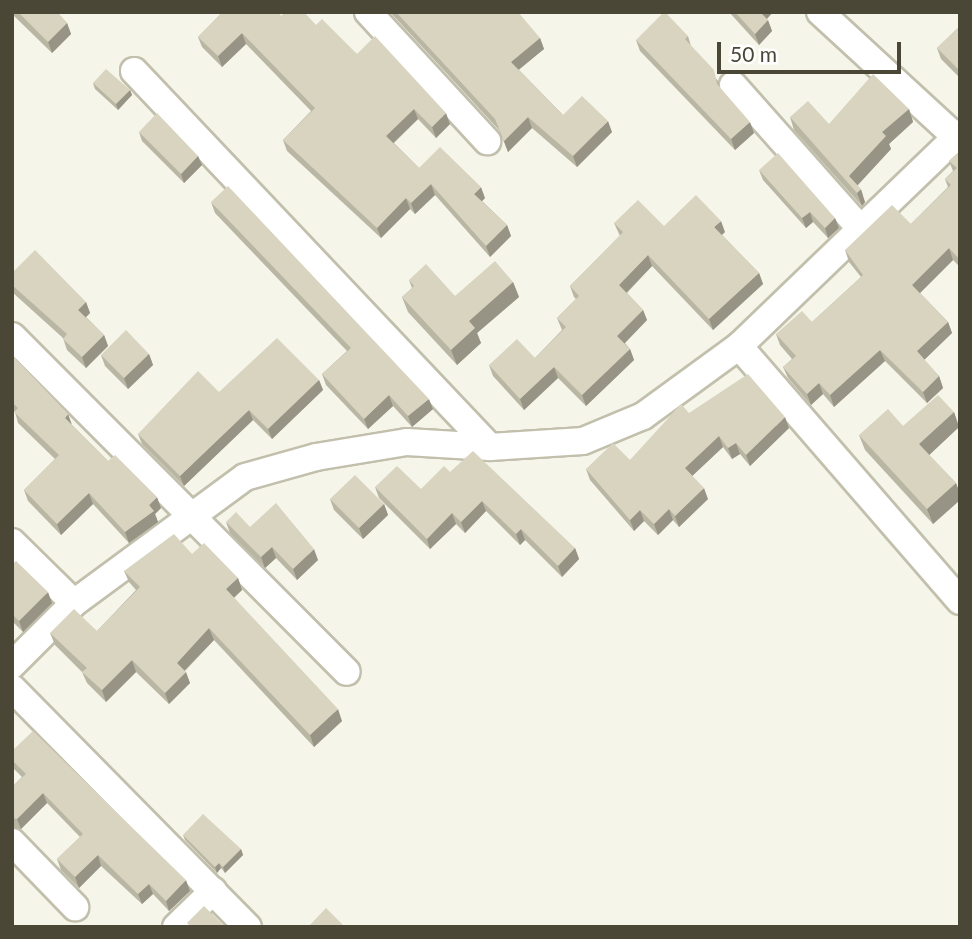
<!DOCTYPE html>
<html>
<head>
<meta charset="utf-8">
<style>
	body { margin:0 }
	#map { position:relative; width:972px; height:939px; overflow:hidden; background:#f6f5ea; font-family:Lato,sans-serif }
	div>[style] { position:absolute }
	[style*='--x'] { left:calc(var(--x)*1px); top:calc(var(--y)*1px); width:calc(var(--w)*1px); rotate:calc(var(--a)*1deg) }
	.roads { filter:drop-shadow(2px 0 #c2c0ac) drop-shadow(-2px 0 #c2c0ac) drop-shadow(0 2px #c2c0ac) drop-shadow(0 -2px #c2c0ac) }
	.minor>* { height:26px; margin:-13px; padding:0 13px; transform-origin:13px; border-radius:13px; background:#fff }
	.wall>* { inset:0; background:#bab6a4 }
	.shaded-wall>* { inset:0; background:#979486 }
	.building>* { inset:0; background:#d8d4bf }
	span { translate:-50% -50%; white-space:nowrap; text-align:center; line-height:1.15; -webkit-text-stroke:7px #fff; paint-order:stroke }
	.frame { position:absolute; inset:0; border:14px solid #4b4737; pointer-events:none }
	.scale { position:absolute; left:717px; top:42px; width:184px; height:32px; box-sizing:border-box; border:4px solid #4b4737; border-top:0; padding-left:9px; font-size:21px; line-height:24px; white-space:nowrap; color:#4b4737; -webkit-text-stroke:5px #fff; paint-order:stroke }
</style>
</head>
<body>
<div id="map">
	<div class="roads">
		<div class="minor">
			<div style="--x:368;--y:12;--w:176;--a:47.3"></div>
			<div style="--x:820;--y:12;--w:185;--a:42.6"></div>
			<div style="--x:134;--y:71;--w:518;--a:46.57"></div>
			<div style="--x:733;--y:85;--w:191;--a:48.4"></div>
			<div style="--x:12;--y:336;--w:474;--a:45.1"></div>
			<div style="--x:739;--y:346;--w:337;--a:49.1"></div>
			<div style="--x:12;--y:542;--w:87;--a:44.5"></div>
			<div style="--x:12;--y:665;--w:88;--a:-45"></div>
			<div style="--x:74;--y:603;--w:212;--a:-36.4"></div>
			<div style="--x:245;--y:477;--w:74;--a:-15.7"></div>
			<div style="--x:316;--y:457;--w:92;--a:-9.4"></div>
			<div style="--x:407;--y:442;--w:83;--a:3.4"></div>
			<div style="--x:490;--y:447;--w:93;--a:-3.7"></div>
			<div style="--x:583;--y:441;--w:65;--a:-22.6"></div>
			<div style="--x:643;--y:416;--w:119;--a:-36.1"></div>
			<div style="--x:739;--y:346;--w:307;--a:-43.9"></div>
			<div style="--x:12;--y:688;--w:336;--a:45.4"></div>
			<div style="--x:12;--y:842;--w:91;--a:45.9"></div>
			<div style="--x:176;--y:927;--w:52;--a:-44.2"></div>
		</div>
	</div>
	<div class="wall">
		<div style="clip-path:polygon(12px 12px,57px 12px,67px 23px,71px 34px,52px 53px,12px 14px)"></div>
		<div style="clip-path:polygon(219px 12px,277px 12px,281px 16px,316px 25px,357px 54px,450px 124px,436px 138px,418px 119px,394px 143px,419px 168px,485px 198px,482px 201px,507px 225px,511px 236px,490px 257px,435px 195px,415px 214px,410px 209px,381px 238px,287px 151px,283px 140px,311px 111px,246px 44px,222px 67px,202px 47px,198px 37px,221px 14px)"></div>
		<div style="clip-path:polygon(390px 12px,419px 12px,540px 38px,544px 49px,518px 69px,563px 115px,612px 132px,577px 167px,532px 128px,508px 152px,499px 130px)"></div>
		<div style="clip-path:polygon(729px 12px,773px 12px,767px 19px,772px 31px,759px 45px)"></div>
		<div style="clip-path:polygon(960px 26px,960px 78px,941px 59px,937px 48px)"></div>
		<div style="clip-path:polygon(688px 36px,691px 46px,718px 81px,719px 87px,754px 133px,735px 150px,640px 51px,636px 40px)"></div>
		<div style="clip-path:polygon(93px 83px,130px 90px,132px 95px,118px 110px,95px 89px)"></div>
		<div style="clip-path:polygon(909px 109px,913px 122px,889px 144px,891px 149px,857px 186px,865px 202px,862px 206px,794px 130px,790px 117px,829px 124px)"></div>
		<div style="clip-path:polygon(139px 132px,198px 156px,202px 165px,184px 183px,142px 141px)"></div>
		<div style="clip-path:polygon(960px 151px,960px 267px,953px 260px,920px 293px,948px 322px,952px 333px,924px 360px,939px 376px,943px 388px,927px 403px,885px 361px,834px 407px,823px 394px,811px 405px,788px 378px,783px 367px,792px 359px,780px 345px,776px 334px,812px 322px,861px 277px,849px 262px,845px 250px,911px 224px,948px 187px,945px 179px,953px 171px,949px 161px)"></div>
		<div style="clip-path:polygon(759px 170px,835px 218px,839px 228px,828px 238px,813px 222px,806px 228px,763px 180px)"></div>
		<div style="clip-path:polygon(211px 202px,433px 409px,412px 427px,393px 406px,368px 429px,326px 385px,322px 374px,347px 351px,215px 213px)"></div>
		<div style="clip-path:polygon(614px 223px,725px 232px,722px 235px,759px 273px,763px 284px,713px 330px,652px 266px,627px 293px,643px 310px,647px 320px,625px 343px,630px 349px,634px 360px,586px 406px,558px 378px,524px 410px,493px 376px,489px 365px,535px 358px,562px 330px,557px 318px,576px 299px,574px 297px,570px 286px,620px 236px)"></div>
		<div style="clip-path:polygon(12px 273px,86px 302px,90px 313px,86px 317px,104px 335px,108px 346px,86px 368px,67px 350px,63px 338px,12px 292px)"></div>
		<div style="clip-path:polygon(409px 280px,455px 296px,513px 282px,519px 297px,477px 333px,481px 343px,457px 365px,408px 312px,402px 297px,412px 288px)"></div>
		<div style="clip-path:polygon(149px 354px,153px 365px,128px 389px,105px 366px,101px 355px)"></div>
		<div style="clip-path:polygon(12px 355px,72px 425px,108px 461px,161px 508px,155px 514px,158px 522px,129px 543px,93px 504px,61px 535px,28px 501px,24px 490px,55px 459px,18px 423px,15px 412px,12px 409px)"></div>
		<div style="clip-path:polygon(319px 380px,323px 390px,272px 439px,253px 420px,184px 486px,142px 444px,138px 434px,219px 392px)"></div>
		<div style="clip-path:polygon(954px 412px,959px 427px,929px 455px,956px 483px,960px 494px,960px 500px,933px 524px,865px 450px,859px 435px,903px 426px)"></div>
		<div style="clip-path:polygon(689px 413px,789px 428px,750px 466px,740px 454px,732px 459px,723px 447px,692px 476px,708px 499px,679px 527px,673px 520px,658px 535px,644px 521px,634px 531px,590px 480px,586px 469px,630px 460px)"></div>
		<div style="clip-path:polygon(450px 472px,575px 548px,579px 559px,562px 577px,525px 540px,520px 545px,486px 511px,465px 533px,456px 524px,430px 549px,379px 498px,375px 487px,421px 489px)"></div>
		<div style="clip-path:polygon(330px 499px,384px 504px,388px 515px,363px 539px,334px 510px)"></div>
		<div style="clip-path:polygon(226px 522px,250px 527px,318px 560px,297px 580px,276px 558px,265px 568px,230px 533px)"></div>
		<div style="clip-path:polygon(192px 554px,238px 578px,242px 590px,234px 598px,342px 721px,314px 747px,214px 640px,185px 671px,190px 683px,169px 704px,136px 672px,106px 702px,87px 683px,82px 672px,55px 645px,50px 633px,97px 631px,136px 590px,129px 582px,124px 571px)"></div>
		<div style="clip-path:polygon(12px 565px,52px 603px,23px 632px,12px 621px)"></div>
		<div style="clip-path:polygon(12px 751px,190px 891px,169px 911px,153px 894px,142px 904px,101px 866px,79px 888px,61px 870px,57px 859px,80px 837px,47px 803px,21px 829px,12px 828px,12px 787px,22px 777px,12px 767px)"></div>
		<div style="clip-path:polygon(183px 835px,241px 849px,243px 855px,225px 873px,221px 868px,217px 873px,185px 840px)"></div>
	</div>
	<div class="shaded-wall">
		<div style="clip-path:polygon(760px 12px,773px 12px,763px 23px)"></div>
		<div style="clip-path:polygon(768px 20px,772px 31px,759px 45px,755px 34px)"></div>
		<div style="clip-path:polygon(67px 23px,71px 34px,52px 53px,48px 42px)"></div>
		<div style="clip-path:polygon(242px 33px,246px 44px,222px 67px,218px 56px)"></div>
		<div style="clip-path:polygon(540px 38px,544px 49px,515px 73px,511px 62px)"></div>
		<div style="clip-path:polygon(130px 90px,132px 95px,118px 110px,116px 104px)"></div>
		<div style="clip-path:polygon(414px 109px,418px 119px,390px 146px,386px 136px)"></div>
		<div style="clip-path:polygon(909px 109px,913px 122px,889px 144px,891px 149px,854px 189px,849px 176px,882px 132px)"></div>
		<div style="clip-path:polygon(446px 113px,450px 124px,436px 138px,432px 127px)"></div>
		<div style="clip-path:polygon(528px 117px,532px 128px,508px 152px,504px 141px)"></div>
		<div style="clip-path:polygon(608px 121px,612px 132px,577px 167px,573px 156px)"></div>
		<div style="clip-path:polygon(750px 122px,754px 133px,735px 150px,731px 139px)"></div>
		<div style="clip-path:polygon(198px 156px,202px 165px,184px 183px,181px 174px)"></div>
		<div style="clip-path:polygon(431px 184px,435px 195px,415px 214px,411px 203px)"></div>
		<div style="clip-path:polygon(481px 187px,485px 198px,478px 205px,474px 194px)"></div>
		<div style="clip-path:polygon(861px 189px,865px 202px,862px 206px,857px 193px)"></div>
		<div style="clip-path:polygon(406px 198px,410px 209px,381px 238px,377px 228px)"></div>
		<div style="clip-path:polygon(810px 212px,813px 222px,806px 228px,802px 218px)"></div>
		<div style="clip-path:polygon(835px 218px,839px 228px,828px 238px,825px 228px)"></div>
		<div style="clip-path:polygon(721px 221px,725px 232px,718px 238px,714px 227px)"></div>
		<div style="clip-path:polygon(507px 225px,511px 236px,490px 257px,486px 246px)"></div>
		<div style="clip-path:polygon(949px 248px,953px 260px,917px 296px,912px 285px)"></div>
		<div style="clip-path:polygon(648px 255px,652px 266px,623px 296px,619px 285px)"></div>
		<div style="clip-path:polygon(759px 273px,763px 284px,713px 330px,709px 319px)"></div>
		<div style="clip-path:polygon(513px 282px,519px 297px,477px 333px,481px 343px,457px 365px,451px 350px,469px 321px)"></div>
		<div style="clip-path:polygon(86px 302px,90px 313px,82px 321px,78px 310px)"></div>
		<div style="clip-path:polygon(643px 310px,647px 320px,621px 347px,617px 336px)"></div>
		<div style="clip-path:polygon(948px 322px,952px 333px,921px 363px,917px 351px)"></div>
		<div style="clip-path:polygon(104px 335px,108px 346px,86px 368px,82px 357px)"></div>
		<div style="clip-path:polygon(630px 349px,634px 360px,586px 406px,582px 395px)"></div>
		<div style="clip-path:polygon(880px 350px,885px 361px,834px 407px,830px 395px)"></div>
		<div style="clip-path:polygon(149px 354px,153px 365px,128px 389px,124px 378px)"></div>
		<div style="clip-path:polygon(554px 367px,558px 378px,524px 410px,520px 399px)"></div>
		<div style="clip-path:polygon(939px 376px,943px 388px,927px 403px,923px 392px)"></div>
		<div style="clip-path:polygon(319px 380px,323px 390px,272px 439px,268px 429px)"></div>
		<div style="clip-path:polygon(819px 383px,823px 394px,811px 405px,807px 394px)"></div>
		<div style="clip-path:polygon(389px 395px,393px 406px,368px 429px,364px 419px)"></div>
		<div style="clip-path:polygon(429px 399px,433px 409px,412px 427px,408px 416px)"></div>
		<div style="clip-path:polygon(249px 410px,253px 420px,184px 486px,180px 476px)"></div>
		<div style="clip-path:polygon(954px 412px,959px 427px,925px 459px,919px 444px)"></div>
		<div style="clip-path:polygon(68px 414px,72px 425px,65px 418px)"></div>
		<div style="clip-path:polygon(785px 417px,789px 428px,750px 466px,746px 455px)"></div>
		<div style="clip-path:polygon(719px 436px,723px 447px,689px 479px,685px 468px)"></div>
		<div style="clip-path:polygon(736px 443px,740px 454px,732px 459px,728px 448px)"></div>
		<div style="clip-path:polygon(956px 483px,960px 494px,960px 500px,933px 524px,927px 509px)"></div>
		<div style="clip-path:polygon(704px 488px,708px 499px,679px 527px,675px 516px)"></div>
		<div style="clip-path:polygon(89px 493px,93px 504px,61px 535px,57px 524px)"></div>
		<div style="clip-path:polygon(157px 497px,161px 508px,155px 514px,158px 522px,129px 543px,125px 532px)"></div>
		<div style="clip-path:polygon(482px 501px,486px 511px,465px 533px,461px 522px)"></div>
		<div style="clip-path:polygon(384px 504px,388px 515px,363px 539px,359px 528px)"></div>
		<div style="clip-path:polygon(669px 509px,673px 520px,658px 535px,654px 524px)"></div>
		<div style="clip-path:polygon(640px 510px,644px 521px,634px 531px,630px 520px)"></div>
		<div style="clip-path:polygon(452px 513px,456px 524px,430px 549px,427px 539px)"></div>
		<div style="clip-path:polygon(521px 529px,525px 540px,520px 545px,516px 534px)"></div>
		<div style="clip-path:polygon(272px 547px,276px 558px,265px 568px,261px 557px)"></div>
		<div style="clip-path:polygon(575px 548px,579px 559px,562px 577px,558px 566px)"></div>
		<div style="clip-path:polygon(314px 549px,318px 560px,297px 580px,293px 569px)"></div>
		<div style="clip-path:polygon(238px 578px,242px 590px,230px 601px,226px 589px)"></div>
		<div style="clip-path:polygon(48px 592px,52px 603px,23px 632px,19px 621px)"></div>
		<div style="clip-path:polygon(209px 628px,214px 640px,181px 674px,177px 663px)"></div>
		<div style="clip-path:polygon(132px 660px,136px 672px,106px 702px,102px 690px)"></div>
		<div style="clip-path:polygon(186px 672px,190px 683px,169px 704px,165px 693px)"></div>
		<div style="clip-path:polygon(338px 709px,342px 721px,314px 747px,310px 735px)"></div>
		<div style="clip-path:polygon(43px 793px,47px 803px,21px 829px,17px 819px)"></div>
		<div style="clip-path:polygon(241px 849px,243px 855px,225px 873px,223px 867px)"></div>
		<div style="clip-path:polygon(98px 855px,101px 866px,79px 888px,75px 877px)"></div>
		<div style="clip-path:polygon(219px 863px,221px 868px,217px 873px,215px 867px)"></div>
		<div style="clip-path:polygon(186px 880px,190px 891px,169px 911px,166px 901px)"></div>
		<div style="clip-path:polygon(149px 884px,153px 894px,142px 904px,138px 894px)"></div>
	</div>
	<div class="building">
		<div style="clip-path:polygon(18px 12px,57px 12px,67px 23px,48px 42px)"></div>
		<div style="clip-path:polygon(222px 12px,277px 12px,281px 16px,285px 12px,304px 12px,316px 25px,322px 19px,357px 54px,375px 36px,446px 113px,432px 127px,414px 109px,386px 136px,419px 168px,440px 147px,481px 187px,474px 194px,507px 225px,486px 246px,431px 184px,411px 203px,406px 198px,377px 228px,283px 140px,315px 108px,242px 33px,218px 56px,198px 37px)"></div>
		<div style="clip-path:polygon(396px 12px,518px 12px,540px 38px,511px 62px,563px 115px,582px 96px,608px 121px,573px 156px,528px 117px,504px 141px,495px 119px)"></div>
		<div style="clip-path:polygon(664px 12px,665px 12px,688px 36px,685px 39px,714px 70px,717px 84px,750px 122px,731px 139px,636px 40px)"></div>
		<div style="clip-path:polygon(735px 12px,760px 12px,768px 20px,755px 34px)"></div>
		<div style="clip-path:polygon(960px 26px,960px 71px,937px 48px)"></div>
		<div style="clip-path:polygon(106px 69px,130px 90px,116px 104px,93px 83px)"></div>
		<div style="clip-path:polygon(873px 74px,909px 109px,882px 132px,886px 136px,849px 176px,861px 189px,857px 193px,790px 117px,808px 101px,829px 124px)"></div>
		<div style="clip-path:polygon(157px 113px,198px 156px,181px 174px,139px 132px)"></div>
		<div style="clip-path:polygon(960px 151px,960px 260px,949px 248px,912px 285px,948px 322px,917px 351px,939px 376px,923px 392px,880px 350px,830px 395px,819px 383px,807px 394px,783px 367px,796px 356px,776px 334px,802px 311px,812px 322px,863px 275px,845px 250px,892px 205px,911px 224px,951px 185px,945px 179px,957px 168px,949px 161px)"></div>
		<div style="clip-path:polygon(778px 153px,835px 218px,825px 228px,810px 212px,802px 218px,759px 170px)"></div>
		<div style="clip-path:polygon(228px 186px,429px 399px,408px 416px,389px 395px,364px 419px,322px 374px,351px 348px,211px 202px)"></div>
		<div style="clip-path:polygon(696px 195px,721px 221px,714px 227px,759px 273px,709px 319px,648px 255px,619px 285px,643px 310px,617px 336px,630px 349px,582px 395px,554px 367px,520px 399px,489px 365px,517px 339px,535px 358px,566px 327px,557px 318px,579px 296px,570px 286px,623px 232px,614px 223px,638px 200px,664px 226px)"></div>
		<div style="clip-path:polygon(35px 250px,86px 302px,78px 310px,104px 335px,82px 357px,63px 339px,67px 334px,12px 285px,12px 273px)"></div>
		<div style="clip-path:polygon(495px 261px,513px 282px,469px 321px,475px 328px,451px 350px,402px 297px,414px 286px,409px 280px,426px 264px,455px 296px)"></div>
		<div style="clip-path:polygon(126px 330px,149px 354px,124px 378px,101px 355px)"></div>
		<div style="clip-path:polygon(277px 338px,319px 380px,268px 429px,249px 410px,180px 476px,138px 434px,198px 371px,219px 392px)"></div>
		<div style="clip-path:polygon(12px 355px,68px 414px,65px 418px,108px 461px,115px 455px,157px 497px,149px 505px,154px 511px,125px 532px,89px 493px,57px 524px,24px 490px,59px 455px,14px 412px,18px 408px,12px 402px)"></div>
		<div style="clip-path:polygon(748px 374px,785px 417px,746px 455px,736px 443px,728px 448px,719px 436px,685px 468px,704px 488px,675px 516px,669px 509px,654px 524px,640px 510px,630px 520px,586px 469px,613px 443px,630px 460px,681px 404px,689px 413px)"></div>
		<div style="clip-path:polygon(938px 395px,954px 412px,919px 444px,956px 483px,927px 509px,859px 435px,888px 409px,903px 426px)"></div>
		<div style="clip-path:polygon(473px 451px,575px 548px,558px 566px,521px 529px,516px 534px,482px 501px,461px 522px,452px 513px,427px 539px,375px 487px,397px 466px,421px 489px,444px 466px,450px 472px)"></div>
		<div style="clip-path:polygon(355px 475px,384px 504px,359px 528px,330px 499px)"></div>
		<div style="clip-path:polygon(276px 503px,314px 549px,293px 569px,272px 547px,261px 557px,226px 522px,236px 512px,250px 527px)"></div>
		<div style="clip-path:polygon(174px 534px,192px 554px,204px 543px,238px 578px,226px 589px,338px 709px,310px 735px,209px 628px,177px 663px,186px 672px,165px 693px,132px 660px,102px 690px,82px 672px,87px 668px,50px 633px,74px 609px,97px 631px,140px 587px,124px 571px)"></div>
		<div style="clip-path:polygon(16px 561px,48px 592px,19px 621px,12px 614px,12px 565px)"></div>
		<div style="clip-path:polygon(33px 731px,186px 880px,166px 901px,149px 884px,138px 894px,98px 855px,75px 877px,57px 859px,83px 834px,43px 793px,17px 819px,12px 818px,12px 787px,26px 774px,12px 760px,12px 751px)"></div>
		<div style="clip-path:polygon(203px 814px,241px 849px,223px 867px,219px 863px,215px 867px,183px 835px)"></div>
		<div style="clip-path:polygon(204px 906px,225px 927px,191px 927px,187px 923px)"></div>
		<div style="clip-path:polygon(326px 908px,345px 927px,308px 927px)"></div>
	</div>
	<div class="frame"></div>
	<div class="scale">50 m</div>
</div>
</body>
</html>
